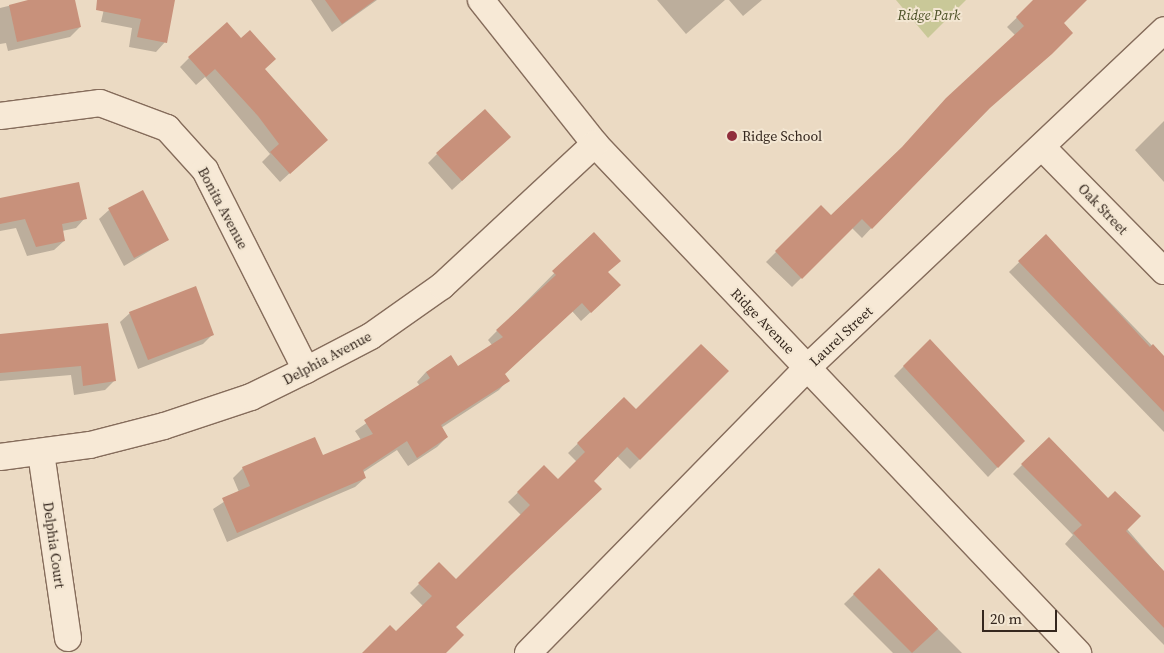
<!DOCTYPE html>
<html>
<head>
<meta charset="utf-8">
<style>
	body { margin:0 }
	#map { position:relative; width:1164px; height:653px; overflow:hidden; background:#ebdac3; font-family:"Source Serif 4",serif }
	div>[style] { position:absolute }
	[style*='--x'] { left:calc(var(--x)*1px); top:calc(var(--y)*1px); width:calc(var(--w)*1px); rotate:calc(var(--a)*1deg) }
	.green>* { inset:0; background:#c9c898 }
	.shadow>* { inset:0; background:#0003 }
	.building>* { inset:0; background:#c8917b }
	.roads { filter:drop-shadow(1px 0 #856c5b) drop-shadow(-1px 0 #856c5b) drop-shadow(0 1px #856c5b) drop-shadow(0 -1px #856c5b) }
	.street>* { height:26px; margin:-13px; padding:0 13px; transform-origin:13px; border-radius:13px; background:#f7e9d6 }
	.dots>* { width:14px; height:14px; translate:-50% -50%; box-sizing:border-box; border:2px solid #f3e6d2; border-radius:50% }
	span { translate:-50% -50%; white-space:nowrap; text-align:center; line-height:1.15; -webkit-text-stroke:4px #f3e6d2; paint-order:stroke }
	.park-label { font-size:14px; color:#4c5126; font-style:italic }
	.poi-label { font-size:14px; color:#35271e }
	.left { translate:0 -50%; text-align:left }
	.street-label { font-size:14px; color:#35271e }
	.scale { position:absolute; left:982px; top:610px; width:75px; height:22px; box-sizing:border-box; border:2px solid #35271e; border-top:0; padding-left:6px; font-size:15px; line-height:18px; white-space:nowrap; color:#35271e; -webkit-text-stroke:4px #f3e6d2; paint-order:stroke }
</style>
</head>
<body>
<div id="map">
	<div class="green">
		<div style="clip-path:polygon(896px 0,966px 0,928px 38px)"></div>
	</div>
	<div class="shadow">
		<div style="clip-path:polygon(33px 0,73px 0,80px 27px,70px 37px,8px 51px,6px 43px,0 44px,0 8px)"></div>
		<div style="clip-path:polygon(106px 0,174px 0,165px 42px,156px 52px,129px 47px,132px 28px,101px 22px)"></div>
		<div style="clip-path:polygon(311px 0,377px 0,332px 32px)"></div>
		<div style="clip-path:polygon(657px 0,725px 0,686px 34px)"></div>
		<div style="clip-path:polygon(729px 0,762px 0,743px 16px)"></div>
		<div style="clip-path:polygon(1035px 0,1085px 0,862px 238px,852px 228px,792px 287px,766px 262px,821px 207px,831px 217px,1016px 36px,1007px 27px)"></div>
		<div style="clip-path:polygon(189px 58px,264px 70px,316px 149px,280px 182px,262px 162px,270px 154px,205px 77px,196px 85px,180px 67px)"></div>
		<div style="clip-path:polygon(1164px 121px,1164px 182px,1135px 150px)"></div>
		<div style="clip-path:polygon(500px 146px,452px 190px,428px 163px,437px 154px)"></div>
		<div style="clip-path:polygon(0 199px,85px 218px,76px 228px,62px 231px,64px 241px,54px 250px,27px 256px,16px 228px,0 231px)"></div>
		<div style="clip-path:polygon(109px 210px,168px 240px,124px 266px,99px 219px)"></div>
		<div style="clip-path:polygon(594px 233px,609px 295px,581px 321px,572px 311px,504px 374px,508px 380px,499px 390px,441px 428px,447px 437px,437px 447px,408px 466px,397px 450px,362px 473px,365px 478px,355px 487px,227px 542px,213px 509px,239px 492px,233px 478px,243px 468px,322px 457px,361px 440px,355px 431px,420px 386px,417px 382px,426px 372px,458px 368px,492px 345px,488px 340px)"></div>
		<div style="clip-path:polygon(1046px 236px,1164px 358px,1164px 432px,1009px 272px)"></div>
		<div style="clip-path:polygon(130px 313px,213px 334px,203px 344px,138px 369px,120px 322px)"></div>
		<div style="clip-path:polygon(41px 334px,115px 380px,105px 390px,74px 395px,71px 375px,0 381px,0 336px)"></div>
		<div style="clip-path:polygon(930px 340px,1023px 441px,988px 477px,894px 376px)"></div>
		<div style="clip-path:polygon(727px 371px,630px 469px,617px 456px,592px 481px,454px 627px,445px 653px,364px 653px,396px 633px,423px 606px,410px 593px,439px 564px,456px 581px,521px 515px,508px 502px,544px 467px,558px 481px,577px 462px,568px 453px,624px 399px,636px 411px)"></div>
		<div style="clip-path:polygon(1049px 438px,1164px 572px,1164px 645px,1065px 544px,1073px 535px,1013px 474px)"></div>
		<div style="clip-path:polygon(879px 570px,962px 653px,893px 653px,844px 604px)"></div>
	</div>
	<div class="building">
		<div style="clip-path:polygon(28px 0,75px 0,81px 27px,17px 42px,9px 5px)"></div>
		<div style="clip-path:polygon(97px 0,175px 0,167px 43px,137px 37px,141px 19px,96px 10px)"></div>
		<div style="clip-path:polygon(325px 0,375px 0,342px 24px)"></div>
		<div style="clip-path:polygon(1033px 0,1087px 0,1064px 23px,1073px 33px,1052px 54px,990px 108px,872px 229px,862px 219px,802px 279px,775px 251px,821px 205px,831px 215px,902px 147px,946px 98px,1024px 26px,1016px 17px)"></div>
		<div style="clip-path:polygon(227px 22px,241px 38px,250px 30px,276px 59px,265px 69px,328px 140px,290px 174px,270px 152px,279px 144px,258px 116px,215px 69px,206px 77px,188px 57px)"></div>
		<div style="clip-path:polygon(485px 109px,511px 137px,462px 181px,436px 153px)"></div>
		<div style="clip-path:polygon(79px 182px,87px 219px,62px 224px,65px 241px,36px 247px,25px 219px,0 224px,0 198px)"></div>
		<div style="clip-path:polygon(143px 190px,169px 240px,134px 258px,108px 208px)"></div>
		<div style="clip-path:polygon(594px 232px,621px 261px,608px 272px,621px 285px,591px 313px,582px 303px,505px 374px,510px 381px,441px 425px,448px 437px,417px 458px,407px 441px,363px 470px,366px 478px,237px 533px,222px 498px,250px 486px,242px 467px,315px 437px,323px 455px,373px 434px,364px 420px,430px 378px,426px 372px,451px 355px,458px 366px,503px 337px,496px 330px,556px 275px,552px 271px)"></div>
		<div style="clip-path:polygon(1046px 234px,1150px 347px,1153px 344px,1164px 356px,1164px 412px,1018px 261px)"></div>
		<div style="clip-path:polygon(196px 286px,214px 335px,148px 360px,129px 312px)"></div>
		<div style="clip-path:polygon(108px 323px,116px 381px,83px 386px,81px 366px,0 373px,0 334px)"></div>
		<div style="clip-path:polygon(930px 339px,1025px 441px,998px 468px,903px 366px)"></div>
		<div style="clip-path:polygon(701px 344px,729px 371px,640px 460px,627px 447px,594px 481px,602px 489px,456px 627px,464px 635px,446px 653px,362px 653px,390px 625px,396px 631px,432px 596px,418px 583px,439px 562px,456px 579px,530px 505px,517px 492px,544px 465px,558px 479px,585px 452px,577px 443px,624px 397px,636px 409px)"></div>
		<div style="clip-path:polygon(1049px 437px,1108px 498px,1115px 491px,1141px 516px,1126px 531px,1164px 571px,1164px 628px,1073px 533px,1082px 525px,1021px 464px)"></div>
		<div style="clip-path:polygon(879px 568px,938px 629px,912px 653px,853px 594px)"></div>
	</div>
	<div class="roads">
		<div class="street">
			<div style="--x:481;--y:0;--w:184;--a:51.6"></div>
			<div style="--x:595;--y:144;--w:702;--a:46.5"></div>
			<div style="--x:0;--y:116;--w:101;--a:-7.4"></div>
			<div style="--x:100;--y:103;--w:72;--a:20.5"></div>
			<div style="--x:167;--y:128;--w:57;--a:47.9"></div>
			<div style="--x:205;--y:170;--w:224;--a:63.2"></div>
			<div style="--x:1042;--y:147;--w:174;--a:45.5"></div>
			<div style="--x:41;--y:453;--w:187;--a:81.7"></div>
			<div style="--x:0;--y:457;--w:91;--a:-7.6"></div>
			<div style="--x:90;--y:445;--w:76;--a:-14.4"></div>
			<div style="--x:164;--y:426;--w:92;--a:-18.4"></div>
			<div style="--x:251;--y:397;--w:61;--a:-26.1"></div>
			<div style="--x:306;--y:370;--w:73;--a:-27.6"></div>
			<div style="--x:371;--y:336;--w:87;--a:-35.2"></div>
			<div style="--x:442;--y:286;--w:209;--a:-42.9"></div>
			<div style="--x:528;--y:653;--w:400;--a:-45.6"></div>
			<div style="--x:808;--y:367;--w:490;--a:-43.4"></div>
		</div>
	</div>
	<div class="dots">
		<div style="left:732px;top:136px;background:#902e3c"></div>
	</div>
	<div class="park-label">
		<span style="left:929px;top:15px">Ridge Park</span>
	</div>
	<div class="poi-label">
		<span class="left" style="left:742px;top:136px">Ridge School</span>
	</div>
	<div class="street-label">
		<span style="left:223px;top:208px;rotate:62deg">Bonita Avenue</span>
		<span style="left:1103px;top:209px;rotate:46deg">Oak Street</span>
		<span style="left:763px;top:321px;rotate:46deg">Ridge Avenue</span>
		<span style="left:841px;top:336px;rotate:-43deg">Laurel Street</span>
		<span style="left:327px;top:358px;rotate:-28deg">Delphia Avenue</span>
		<span style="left:54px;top:545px;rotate:82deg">Delphia Court</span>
	</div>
	<div class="scale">20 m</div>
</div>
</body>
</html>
